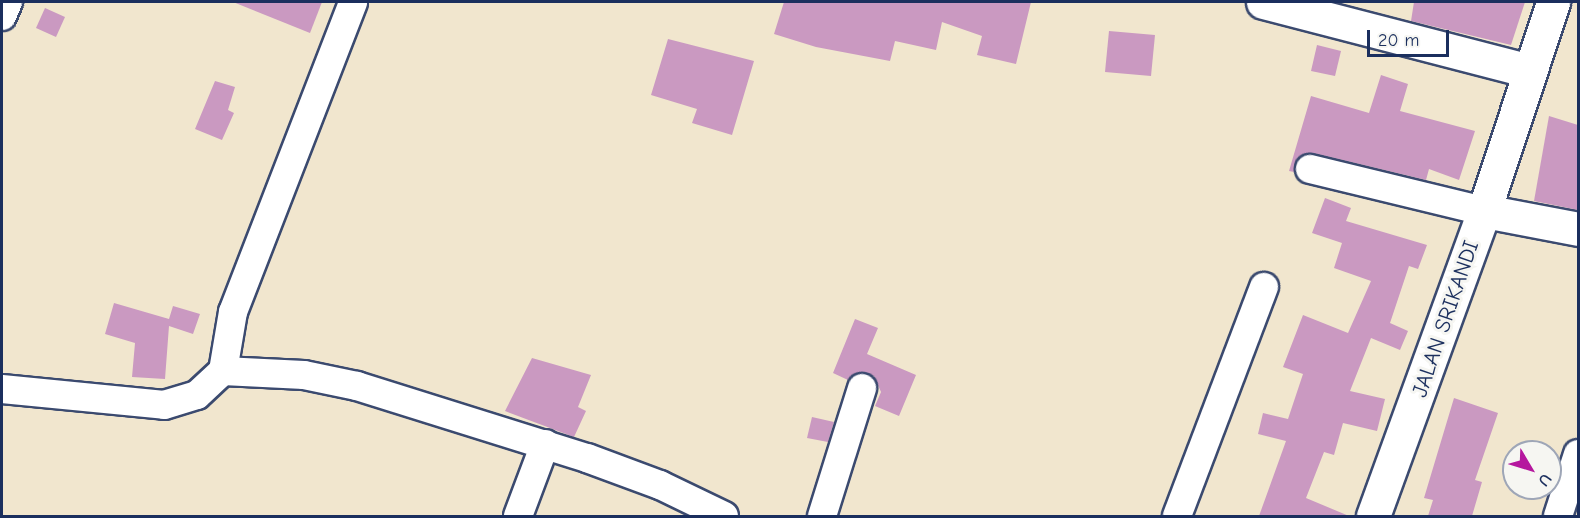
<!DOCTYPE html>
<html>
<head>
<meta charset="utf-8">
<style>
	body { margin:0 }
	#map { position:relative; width:1580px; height:518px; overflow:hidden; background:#f1e6ce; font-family:"Comic Neue",sans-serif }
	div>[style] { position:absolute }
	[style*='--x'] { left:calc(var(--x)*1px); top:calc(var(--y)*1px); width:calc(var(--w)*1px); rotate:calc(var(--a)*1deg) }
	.building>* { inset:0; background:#ca99c1 }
	.roads { filter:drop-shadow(2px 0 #3b4a6f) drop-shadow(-2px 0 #3b4a6f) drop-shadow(0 2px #3b4a6f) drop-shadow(0 -2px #3b4a6f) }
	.minor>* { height:28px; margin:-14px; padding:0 14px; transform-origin:14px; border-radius:14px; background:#fff }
	.tertiary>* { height:33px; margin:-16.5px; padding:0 16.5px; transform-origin:16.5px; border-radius:16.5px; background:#fff }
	span { translate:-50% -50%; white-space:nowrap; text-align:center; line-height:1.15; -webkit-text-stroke:6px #f6f6f2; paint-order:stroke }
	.street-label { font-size:22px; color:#1b2f5e }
	.frame { position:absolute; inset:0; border:3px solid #1b2f5e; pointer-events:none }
	.north { position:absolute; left:1502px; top:440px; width:60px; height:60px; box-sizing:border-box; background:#f6f6f2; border:2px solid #9ea6b7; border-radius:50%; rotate:128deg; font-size:16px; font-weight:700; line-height:24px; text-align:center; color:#1b2f5e }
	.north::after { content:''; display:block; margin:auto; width:21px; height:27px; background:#b5179e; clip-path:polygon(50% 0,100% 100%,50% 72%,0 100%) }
	.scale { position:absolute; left:1367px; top:30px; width:82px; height:27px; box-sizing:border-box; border:3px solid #1b2f5e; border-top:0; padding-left:8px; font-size:18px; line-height:21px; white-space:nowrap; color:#1b2f5e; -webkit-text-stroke:4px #f6f6f2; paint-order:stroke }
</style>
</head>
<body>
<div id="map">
	<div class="building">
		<div style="clip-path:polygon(233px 2px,322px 2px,310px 33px)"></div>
		<div style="clip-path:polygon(784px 2px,1031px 2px,1016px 64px,977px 55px,982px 36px,942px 22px,936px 50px,895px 41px,890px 61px,816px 47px,774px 34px)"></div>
		<div style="clip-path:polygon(1414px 2px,1525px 2px,1511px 45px,1411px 21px)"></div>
		<div style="clip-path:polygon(45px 8px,65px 17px,56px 37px,36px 28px)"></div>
		<div style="clip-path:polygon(1109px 31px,1155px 35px,1151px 76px,1105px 72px)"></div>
		<div style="clip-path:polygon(668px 39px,754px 61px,732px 135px,692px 123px,697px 109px,651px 95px)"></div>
		<div style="clip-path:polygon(1317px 45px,1341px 51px,1335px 76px,1311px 71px)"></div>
		<div style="clip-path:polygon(1381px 75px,1408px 84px,1400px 111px,1475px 131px,1459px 180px,1429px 169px,1426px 180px,1313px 153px,1299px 157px,1294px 172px,1289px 171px,1311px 96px,1369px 113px)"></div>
		<div style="clip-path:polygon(215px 81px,235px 87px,228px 110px,234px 113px,222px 140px,195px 129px)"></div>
		<div style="clip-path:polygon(1549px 116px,1578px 125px,1578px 210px,1534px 201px)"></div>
		<div style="clip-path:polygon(1325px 198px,1351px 208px,1346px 221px,1427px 245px,1418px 269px,1409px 266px,1390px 323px,1408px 331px,1400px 350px,1371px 338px,1350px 391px,1385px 399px,1377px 431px,1343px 423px,1334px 455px,1324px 452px,1306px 498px,1349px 516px,1259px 516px,1286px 441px,1258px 434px,1263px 413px,1288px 419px,1303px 374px,1283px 367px,1303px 315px,1348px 333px,1371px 281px,1334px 268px,1342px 243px,1312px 233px)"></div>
		<div style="clip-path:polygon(114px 303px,169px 319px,173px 306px,200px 314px,193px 334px,169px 326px,165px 379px,132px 377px,135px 343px,105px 334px)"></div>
		<div style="clip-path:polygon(855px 319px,878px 328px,867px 354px,916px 375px,899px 416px,875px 406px,881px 392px,874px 376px,859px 372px,848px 380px,833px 373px)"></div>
		<div style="clip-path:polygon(532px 358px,591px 375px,578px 407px,586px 411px,574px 437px,505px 411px)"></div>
		<div style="clip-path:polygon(1454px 398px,1498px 413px,1475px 480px,1482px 482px,1472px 516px,1428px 516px,1433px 500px,1424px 498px)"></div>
		<div style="clip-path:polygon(812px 417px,834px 422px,828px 442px,807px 438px)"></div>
	</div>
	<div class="roads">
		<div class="minor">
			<div style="--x:2;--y:16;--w:15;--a:-67"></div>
			<div style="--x:1310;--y:169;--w:179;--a:13.6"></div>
			<div style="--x:223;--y:371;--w:60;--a:-80.4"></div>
			<div style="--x:233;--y:312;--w:332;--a:-68.8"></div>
			<div style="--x:2;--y:389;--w:163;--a:5.6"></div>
			<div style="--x:164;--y:405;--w:34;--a:-17"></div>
			<div style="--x:197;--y:395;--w:35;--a:-43"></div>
			<div style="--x:223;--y:371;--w:81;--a:2.8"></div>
			<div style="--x:304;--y:375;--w:54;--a:11.7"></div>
			<div style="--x:357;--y:386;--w:241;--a:17.4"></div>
			<div style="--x:587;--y:458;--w:78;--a:20.3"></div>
			<div style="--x:660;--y:485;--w:71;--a:25.8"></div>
			<div style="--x:518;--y:516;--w:77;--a:-69.4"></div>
			<div style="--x:822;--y:516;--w:134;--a:-72.6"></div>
			<div style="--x:1177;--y:516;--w:245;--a:-69.2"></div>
			<div style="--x:1558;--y:516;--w:65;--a:-72.1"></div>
		</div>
		<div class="tertiary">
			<div style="--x:1263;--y:2;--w:275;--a:14.5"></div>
			<div style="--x:1484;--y:211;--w:220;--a:-71.7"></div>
			<div style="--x:1373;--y:516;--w:325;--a:-70"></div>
			<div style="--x:1484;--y:211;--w:96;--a:10.8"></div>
		</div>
	</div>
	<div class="street-label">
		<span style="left:1446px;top:319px;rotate:-71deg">JALAN SRIKANDI</span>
	</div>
	<div class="frame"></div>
	<div class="north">U</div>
	<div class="scale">20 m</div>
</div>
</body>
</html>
